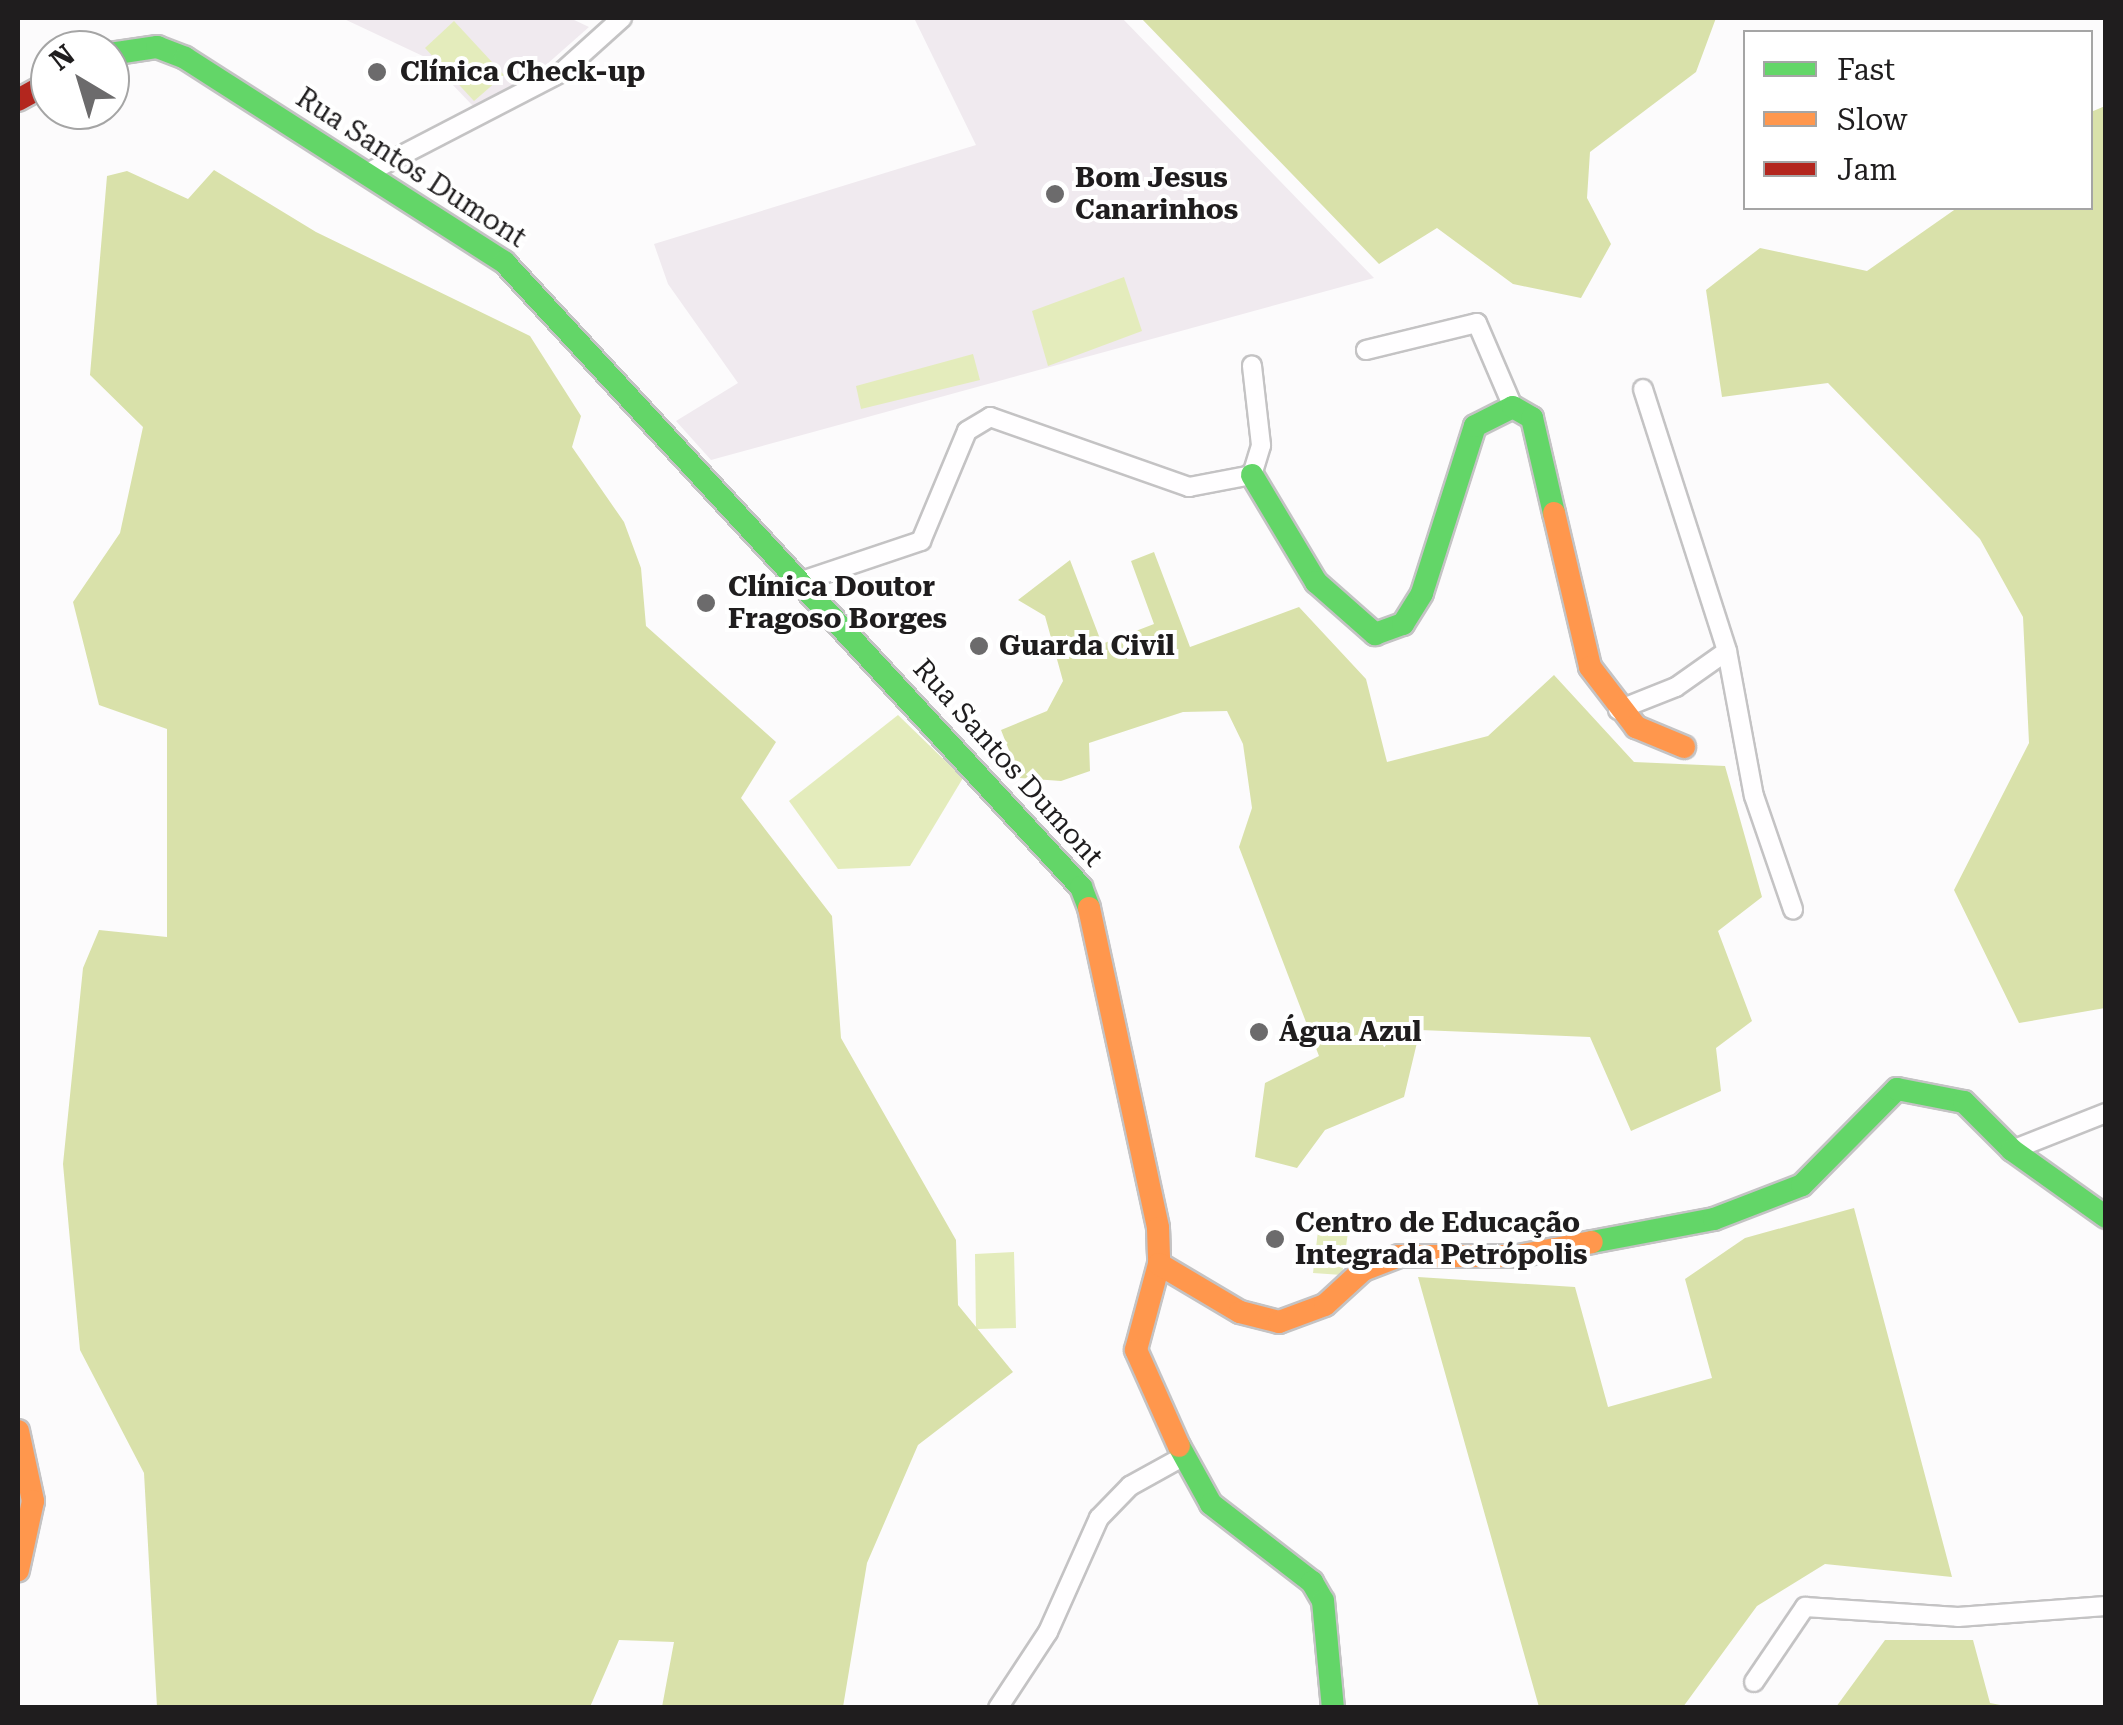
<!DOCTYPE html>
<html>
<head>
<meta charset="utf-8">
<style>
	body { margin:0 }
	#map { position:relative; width:2123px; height:1725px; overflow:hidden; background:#fcfbfc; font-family:"Roboto Serif",serif }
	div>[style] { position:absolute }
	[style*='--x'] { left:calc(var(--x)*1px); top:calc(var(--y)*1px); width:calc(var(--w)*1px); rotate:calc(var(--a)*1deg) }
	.built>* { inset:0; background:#f0eaef }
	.green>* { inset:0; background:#e4ecbc }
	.forest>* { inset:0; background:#d9e1aa }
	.roads { filter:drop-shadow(2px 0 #c4c3c4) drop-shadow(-2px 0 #c4c3c4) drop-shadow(0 2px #c4c3c4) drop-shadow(0 -2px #c4c3c4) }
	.street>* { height:18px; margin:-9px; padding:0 9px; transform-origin:9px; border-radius:9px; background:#fffeff }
	.fast>* { height:22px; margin:-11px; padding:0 11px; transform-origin:11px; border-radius:11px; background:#63d668 }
	.slow>* { height:22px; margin:-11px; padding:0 11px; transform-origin:11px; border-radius:11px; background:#ff974d }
	.jam>* { height:22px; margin:-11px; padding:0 11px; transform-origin:11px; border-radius:11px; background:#b3261e }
	.dots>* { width:28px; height:28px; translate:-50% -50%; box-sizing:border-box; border:5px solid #fff; border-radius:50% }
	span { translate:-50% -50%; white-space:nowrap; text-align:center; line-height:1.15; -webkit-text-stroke:8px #fff; paint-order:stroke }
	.poi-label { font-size:28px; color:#1f1d1e; font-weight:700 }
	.left { translate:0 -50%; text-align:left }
	.street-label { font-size:28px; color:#1f1d1e }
	.frame { position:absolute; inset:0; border:20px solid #1f1d1e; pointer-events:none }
	.legend { position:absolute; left:1743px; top:30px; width:350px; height:180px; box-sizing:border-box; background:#fff; border:2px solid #a5a5a5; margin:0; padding:12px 18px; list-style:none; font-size:30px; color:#1f1d1e }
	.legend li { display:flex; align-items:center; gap:20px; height:50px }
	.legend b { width:50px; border:2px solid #a5a5a5 }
	.north { position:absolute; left:30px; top:30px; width:100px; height:100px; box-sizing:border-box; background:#fff; border:2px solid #a5a5a5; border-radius:50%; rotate:322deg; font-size:28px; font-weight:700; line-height:40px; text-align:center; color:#1f1d1e }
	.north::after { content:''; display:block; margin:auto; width:35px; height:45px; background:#6c6b6c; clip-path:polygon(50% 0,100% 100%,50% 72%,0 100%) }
</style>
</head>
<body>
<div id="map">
	<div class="built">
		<div style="clip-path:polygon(342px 18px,570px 18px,589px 27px,529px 80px,473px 106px,427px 58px)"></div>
		<div style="clip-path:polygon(914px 18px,1122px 18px,1374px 278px,711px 460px,676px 421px,738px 383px,668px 284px,654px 244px,976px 145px)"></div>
	</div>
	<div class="green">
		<div style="clip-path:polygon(454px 21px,504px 75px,474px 101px,425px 48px)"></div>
		<div style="clip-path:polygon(1124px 277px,1142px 331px,1048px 366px,1032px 311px)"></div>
		<div style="clip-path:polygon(973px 354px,980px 380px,861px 409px,856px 386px)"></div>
		<div style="clip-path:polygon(898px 715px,963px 778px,910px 866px,838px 869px,789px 801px)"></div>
		<div style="clip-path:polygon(1320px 1214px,1350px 1218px,1342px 1275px,1313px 1273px)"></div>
		<div style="clip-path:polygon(1014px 1252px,1016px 1328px,976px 1329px,975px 1254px)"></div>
	</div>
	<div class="forest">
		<div style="clip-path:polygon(1141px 18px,1716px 18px,1696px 72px,1590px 152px,1587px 198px,1611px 244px,1581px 298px,1513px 284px,1437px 228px,1379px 264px)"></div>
		<div style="clip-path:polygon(2105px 106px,2105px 1008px,2019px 1023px,1954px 890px,2029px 743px,2023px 617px,1980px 539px,1828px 383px,1722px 397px,1706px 290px,1760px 248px,1867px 271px,1957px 208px,2090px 208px,2091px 112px)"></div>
		<div style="clip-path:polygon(214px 170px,316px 232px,530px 336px,581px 416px,572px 447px,624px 522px,641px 568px,646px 626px,776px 742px,741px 798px,832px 916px,841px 1038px,956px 1240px,958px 1305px,1013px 1372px,918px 1445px,867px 1563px,843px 1707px,662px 1707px,674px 1642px,619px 1640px,590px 1707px,157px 1707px,144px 1473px,80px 1350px,63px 1164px,83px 968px,99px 930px,167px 937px,167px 729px,99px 705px,73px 602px,120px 533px,143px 427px,90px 375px,107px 176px,127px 171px,188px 199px)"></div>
		<div style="clip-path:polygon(1154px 552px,1190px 647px,1299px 607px,1366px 679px,1387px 762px,1488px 736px,1554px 675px,1634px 762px,1725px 766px,1762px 897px,1718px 931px,1752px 1021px,1716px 1048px,1721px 1091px,1631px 1131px,1590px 1037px,1420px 1030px,1404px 1097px,1325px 1130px,1297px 1168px,1255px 1157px,1265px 1083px,1319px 1056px,1239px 847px,1252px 808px,1243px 744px,1227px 711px,1183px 712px,1089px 743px,1090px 771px,1061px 781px,1020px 778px,1001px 730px,1047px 711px,1063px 681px,1045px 616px,1018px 600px,1070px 560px,1102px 644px,1154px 624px,1131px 561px)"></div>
		<div style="clip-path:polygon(1854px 1208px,1952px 1577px,1825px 1564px,1757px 1606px,1683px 1707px,1539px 1707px,1418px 1277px,1575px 1287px,1608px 1407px,1712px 1378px,1685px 1279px,1745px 1238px)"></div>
		<div style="clip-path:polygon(1885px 1640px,1973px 1640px,1990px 1703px,2011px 1707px,1836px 1707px)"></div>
	</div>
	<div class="roads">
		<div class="street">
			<div style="--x:371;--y:171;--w:215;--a:-27.4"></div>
			<div style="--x:562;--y:72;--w:81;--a:-42"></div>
			<div style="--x:1366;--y:350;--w:114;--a:-13.7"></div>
			<div style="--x:1477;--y:323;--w:91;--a:66.8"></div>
			<div style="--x:1643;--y:389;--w:275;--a:72.2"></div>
			<div style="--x:1727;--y:651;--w:147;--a:79.5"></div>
			<div style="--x:1754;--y:796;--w:120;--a:71"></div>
			<div style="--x:802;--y:581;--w:126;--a:-18.6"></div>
			<div style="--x:921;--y:541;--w:119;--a:-67.3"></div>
			<div style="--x:967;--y:431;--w:27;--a:-31"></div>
			<div style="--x:990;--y:417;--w:211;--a:19.4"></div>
			<div style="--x:1189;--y:487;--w:64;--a:-10.8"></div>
			<div style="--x:1252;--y:475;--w:31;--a:-73"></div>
			<div style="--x:1261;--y:445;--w:80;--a:-96.5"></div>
			<div style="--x:1618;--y:710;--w:62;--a:-21.6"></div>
			<div style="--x:1676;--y:687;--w:62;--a:-35.2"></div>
			<div style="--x:2012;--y:1150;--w:101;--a:-21.5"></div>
			<div style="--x:1754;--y:1682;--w:91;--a:-55.8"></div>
			<div style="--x:1805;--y:1607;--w:153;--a:3.7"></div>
			<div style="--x:1958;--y:1617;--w:148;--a:-4.3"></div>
			<div style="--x:998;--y:1708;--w:91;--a:-56.7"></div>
			<div style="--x:1048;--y:1632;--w:125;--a:-65.9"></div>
			<div style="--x:1099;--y:1518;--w:45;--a:-45.9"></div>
			<div style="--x:1130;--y:1486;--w:56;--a:-28.9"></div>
		</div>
		<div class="fast">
			<div style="--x:110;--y:54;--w:48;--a:-8.5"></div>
			<div style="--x:157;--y:47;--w:30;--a:21"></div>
			<div style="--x:185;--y:58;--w:379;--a:32.6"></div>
			<div style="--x:504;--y:262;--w:851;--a:47.29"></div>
			<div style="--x:1081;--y:887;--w:22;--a:69"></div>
			<div style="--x:1252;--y:475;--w:125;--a:59.1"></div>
			<div style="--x:1316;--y:582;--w:79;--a:41.4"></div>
			<div style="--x:1375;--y:634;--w:30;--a:-20"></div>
			<div style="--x:1403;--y:624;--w:36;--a:-58"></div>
			<div style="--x:1422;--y:593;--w:175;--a:-72.4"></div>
			<div style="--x:1475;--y:426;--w:42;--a:-26.6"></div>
			<div style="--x:1513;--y:407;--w:22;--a:30"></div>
			<div style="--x:1532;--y:418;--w:98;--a:77"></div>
			<div style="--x:1592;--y:1242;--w:124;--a:-10.7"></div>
			<div style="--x:1714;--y:1219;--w:94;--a:-21.1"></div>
			<div style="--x:1802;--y:1185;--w:135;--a:-45.3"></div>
			<div style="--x:1897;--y:1089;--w:68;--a:11"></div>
			<div style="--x:1964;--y:1102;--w:68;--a:45"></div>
			<div style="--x:2012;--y:1150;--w:115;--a:35.5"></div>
			<div style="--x:1179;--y:1446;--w:66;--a:61.1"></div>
			<div style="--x:1211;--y:1504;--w:128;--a:37.7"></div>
			<div style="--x:1312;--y:1582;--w:22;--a:60"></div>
			<div style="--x:1323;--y:1601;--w:107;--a:84.7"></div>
		</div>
		<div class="slow">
			<div style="--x:1554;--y:513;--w:158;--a:76.8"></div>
			<div style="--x:1590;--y:667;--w:76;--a:52.5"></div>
			<div style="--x:1636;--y:727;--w:52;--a:22.6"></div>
			<div style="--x:1089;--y:908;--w:327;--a:77.8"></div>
			<div style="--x:1158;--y:1228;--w:36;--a:88"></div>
			<div style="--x:1159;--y:1264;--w:89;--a:105"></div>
			<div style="--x:1136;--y:1350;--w:105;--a:65.9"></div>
			<div style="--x:1159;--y:1264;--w:94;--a:30.7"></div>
			<div style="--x:1240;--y:1312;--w:40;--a:14.4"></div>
			<div style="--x:1279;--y:1322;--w:49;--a:-20.3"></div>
			<div style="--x:1325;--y:1305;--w:52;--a:-42.6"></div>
			<div style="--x:1363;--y:1270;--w:39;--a:-21"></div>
			<div style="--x:1399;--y:1256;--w:119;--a:0"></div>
			<div style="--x:1518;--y:1256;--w:75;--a:-10.7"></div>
			<div style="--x:18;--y:1431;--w:72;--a:77.9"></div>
			<div style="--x:33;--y:1501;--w:71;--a:102.3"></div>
		</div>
		<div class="jam">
			<div style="--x:18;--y:100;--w:37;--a:-29"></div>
		</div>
	</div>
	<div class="dots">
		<div style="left:377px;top:72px;background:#6c6b6c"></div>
		<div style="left:1055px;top:194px;background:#6c6b6c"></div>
		<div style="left:706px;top:603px;background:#6c6b6c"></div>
		<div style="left:979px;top:646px;background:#6c6b6c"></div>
		<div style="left:1259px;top:1032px;background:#6c6b6c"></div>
		<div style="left:1275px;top:1239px;background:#6c6b6c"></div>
	</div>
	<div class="poi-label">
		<span class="left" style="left:400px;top:72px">Clínica Check-up</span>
		<span class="left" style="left:1075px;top:194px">Bom Jesus<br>Canarinhos</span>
		<span class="left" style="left:728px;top:603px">Clínica Doutor<br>Fragoso Borges</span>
		<span class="left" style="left:999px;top:646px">Guarda Civil</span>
		<span class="left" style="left:1279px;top:1032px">Água Azul</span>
		<span class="left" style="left:1295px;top:1239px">Centro de Educação<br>Integrada Petrópolis</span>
	</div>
	<div class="street-label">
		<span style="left:411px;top:168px;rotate:33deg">Rua Santos Dumont</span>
		<span style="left:1008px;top:763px;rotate:48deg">Rua Santos Dumont</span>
	</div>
	<div class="frame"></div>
	<ul class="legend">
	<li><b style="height:12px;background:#63d668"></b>Fast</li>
	<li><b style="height:12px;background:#ff974d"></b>Slow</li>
	<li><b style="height:12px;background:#b3261e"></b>Jam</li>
	</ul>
	<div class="north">N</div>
</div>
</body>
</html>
